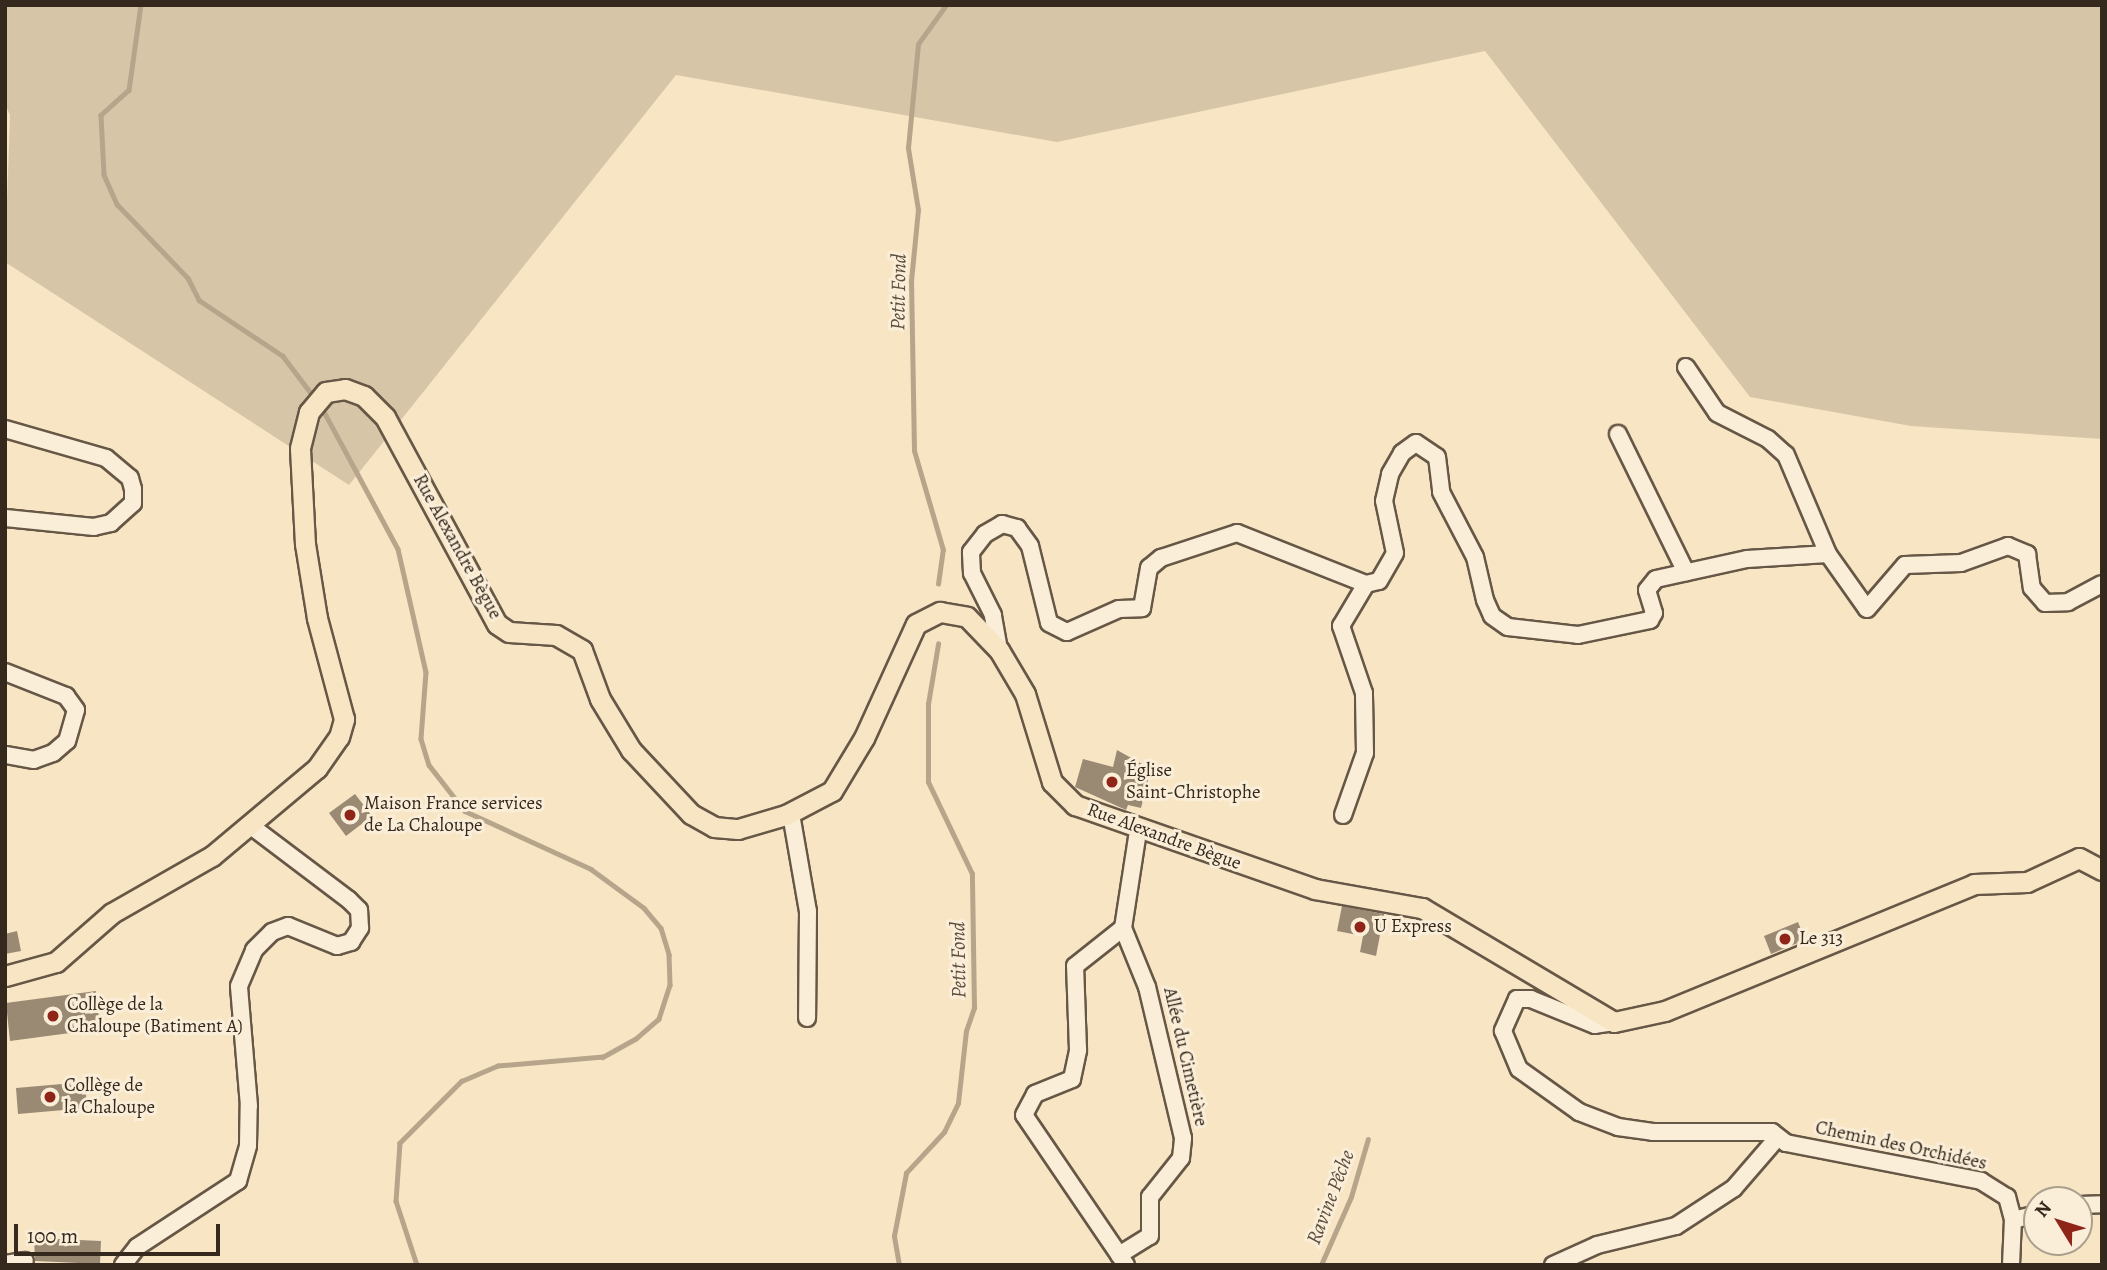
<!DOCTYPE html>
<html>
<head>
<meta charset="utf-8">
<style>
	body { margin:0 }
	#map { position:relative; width:2107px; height:1270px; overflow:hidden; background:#f8e5c4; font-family:Alegreya,serif }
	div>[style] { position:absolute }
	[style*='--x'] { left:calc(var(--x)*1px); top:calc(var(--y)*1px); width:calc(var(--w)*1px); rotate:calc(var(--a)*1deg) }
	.green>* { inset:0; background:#d7c5a7 }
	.stream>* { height:4.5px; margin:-2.25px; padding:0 2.25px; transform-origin:2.25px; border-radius:2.25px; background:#b6a58b }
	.building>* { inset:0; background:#9a8a73 }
	.roads { filter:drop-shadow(2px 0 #665746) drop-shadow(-2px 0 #665746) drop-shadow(0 2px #665746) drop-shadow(0 -2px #665746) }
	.minor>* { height:16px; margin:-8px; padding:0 8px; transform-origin:8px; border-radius:8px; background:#faeed9 }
	.major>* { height:19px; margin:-9.5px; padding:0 9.5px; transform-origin:9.5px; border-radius:9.5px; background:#f8e5c4 }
	.dots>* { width:19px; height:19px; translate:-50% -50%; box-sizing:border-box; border:4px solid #faeed9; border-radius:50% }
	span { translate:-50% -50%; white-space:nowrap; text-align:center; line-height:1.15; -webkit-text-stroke:6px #faeed9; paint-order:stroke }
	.street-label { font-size:19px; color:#35281c }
	.poi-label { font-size:19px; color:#35281c }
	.left { translate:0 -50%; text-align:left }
	.water-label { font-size:21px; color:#5c4e3d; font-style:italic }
	.frame { position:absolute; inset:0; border:7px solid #35281c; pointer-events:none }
	.north { position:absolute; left:2023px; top:1186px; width:70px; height:70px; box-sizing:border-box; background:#faeed9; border:2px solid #ab9f8d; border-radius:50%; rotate:308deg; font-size:19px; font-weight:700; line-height:28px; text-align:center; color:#35281c }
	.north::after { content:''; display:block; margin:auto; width:24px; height:32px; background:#8f2418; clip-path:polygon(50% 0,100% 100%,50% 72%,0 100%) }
	.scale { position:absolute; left:14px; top:1224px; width:206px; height:32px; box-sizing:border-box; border:4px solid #35281c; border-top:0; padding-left:9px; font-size:21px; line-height:24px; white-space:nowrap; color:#35281c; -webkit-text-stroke:5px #faeed9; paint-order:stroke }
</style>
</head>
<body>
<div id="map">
	<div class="green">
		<div style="clip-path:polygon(5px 5px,2102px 5px,2102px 439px,1911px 426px,1750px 397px,1485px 51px,1057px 142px,676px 75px,349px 485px,5px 262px,10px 115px,5px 104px)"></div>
	</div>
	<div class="stream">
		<div style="--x:141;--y:5;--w:86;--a:98"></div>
		<div style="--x:129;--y:90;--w:38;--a:138"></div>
		<div style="--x:101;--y:115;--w:60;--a:87.1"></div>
		<div style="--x:104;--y:175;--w:32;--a:66"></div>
		<div style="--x:117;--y:204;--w:103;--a:46.2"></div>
		<div style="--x:188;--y:278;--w:25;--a:63"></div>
		<div style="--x:199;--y:300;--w:101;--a:33.7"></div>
		<div style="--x:283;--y:356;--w:51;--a:52.9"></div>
		<div style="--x:321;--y:406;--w:162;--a:61.7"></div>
		<div style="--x:398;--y:549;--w:126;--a:77.2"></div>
		<div style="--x:426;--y:672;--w:67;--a:94.3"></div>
		<div style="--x:421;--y:739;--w:27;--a:73"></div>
		<div style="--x:429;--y:765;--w:58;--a:52"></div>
		<div style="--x:465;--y:811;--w:139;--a:24.7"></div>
		<div style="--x:591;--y:869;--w:66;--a:36.3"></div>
		<div style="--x:644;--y:908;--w:26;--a:50"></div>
		<div style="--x:661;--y:928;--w:28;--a:73"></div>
		<div style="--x:669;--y:955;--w:30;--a:88"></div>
		<div style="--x:670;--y:985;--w:36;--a:108"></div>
		<div style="--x:659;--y:1019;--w:30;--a:139"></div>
		<div style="--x:636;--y:1039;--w:38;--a:151"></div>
		<div style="--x:603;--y:1057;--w:105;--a:175.1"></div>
		<div style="--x:498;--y:1066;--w:39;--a:157"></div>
		<div style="--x:462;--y:1081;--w:88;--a:135"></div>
		<div style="--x:400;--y:1143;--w:58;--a:93.9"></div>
		<div style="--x:396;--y:1201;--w:67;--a:71.8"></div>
		<div style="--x:938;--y:584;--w:34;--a:-82"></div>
		<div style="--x:943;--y:550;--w:103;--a:-106.3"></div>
		<div style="--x:914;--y:451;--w:170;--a:-91"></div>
		<div style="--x:911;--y:281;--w:71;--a:-84.4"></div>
		<div style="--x:918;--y:210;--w:63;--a:-99.2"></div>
		<div style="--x:908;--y:148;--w:104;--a:-84.5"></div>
		<div style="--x:918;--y:44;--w:48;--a:-54.3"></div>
		<div style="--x:899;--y:1265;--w:29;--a:-100"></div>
		<div style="--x:894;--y:1236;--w:64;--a:-79.2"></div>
		<div style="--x:906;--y:1173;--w:56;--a:-47.2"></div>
		<div style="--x:944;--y:1132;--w:32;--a:-64"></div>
		<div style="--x:958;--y:1103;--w:72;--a:-83.7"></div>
		<div style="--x:966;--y:1031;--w:24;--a:-71"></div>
		<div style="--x:974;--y:1008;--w:134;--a:-90.9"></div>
		<div style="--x:972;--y:874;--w:102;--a:-115.6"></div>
		<div style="--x:928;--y:782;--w:78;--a:-90"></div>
		<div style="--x:928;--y:704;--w:61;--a:-80.5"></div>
		<div style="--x:1321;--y:1265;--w:74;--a:-66.2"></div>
		<div style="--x:1351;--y:1197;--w:60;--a:-73.7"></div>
	</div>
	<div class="building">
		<div style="clip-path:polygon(1117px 750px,1151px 769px,1141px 808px,1128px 805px,1126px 810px,1075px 787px,1083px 759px,1113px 767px)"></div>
		<div style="clip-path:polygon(355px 794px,372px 816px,346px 836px,329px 813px)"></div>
		<div style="clip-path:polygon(1342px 906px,1384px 914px,1376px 956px,1360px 952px,1363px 936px,1337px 931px)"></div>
		<div style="clip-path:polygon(1798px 922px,1805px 940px,1771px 954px,1764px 936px)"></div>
		<div style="clip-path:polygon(17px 931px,21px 951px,5px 954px,5px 934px)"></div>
		<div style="clip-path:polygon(96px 991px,100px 1029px,10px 1041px,6px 1003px)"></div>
		<div style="clip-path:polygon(85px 1082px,87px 1108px,18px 1114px,16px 1088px)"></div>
		<div style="clip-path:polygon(34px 1238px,101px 1241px,100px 1264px,35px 1261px)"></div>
	</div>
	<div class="roads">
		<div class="minor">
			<div style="--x:1686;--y:367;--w:55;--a:56"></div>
			<div style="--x:1717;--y:413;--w:57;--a:27"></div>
			<div style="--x:1768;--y:439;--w:24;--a:42"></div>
			<div style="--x:1786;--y:455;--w:108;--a:67"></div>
			<div style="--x:5;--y:429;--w:105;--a:16"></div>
			<div style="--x:106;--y:458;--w:31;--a:40"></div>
			<div style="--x:130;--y:478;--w:11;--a:75"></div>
			<div style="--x:133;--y:489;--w:14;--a:90"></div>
			<div style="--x:133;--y:503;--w:30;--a:138"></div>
			<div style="--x:111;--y:523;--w:17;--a:167"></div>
			<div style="--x:94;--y:527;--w:89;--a:-174.2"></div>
			<div style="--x:1618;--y:434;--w:154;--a:63.8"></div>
			<div style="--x:1366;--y:584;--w:13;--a:-13"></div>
			<div style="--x:1379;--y:581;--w:32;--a:-60"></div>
			<div style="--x:1395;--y:553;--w:53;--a:-101.9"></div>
			<div style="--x:1384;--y:501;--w:28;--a:-77"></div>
			<div style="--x:1390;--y:474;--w:24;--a:-60"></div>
			<div style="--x:1402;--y:453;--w:17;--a:-36"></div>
			<div style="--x:1416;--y:443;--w:25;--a:34"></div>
			<div style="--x:1437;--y:457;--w:35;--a:83"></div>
			<div style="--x:1441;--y:492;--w:73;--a:62.4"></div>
			<div style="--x:1475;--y:557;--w:44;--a:76.9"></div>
			<div style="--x:1485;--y:600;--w:17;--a:66"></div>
			<div style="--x:1492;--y:616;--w:19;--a:35"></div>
			<div style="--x:1508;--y:627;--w:70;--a:6.5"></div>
			<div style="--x:1578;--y:635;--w:74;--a:-11.8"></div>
			<div style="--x:1650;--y:620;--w:8;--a:-60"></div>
			<div style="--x:1654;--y:613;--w:24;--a:-107"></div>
			<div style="--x:1647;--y:590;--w:14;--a:-51"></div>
			<div style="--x:1656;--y:579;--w:93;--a:-12.4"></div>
			<div style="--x:1747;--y:559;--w:81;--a:-3.5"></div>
			<div style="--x:1828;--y:554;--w:67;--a:54.7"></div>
			<div style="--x:1867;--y:609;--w:58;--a:-49.2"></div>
			<div style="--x:1905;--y:565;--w:56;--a:-2"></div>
			<div style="--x:1961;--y:563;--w:50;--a:-19.9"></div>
			<div style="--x:2008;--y:546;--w:21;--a:23"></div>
			<div style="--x:2027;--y:554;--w:34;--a:82"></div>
			<div style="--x:2032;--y:588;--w:20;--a:49"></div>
			<div style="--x:2045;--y:603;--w:23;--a:-2"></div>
			<div style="--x:2068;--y:602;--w:38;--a:-28"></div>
			<div style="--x:999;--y:650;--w:36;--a:-100"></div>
			<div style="--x:993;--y:615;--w:47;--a:-116.6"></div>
			<div style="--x:972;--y:573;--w:21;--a:-93"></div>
			<div style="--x:971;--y:552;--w:23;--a:-52"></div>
			<div style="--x:985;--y:534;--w:20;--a:-30"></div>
			<div style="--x:1002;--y:524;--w:16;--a:15"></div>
			<div style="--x:1017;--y:528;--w:22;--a:54"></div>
			<div style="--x:1030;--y:546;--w:79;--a:76.1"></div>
			<div style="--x:1049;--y:623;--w:20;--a:27"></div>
			<div style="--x:1067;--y:632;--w:57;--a:-23.9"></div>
			<div style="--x:1119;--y:609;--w:23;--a:-2"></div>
			<div style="--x:1142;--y:608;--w:41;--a:-80.1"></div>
			<div style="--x:1149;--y:568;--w:16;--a:-40"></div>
			<div style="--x:1161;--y:558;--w:80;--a:-18.2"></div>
			<div style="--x:1237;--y:533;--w:139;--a:21.6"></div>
			<div style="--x:5;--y:672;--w:66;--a:21.5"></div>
			<div style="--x:66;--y:696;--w:17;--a:54"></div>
			<div style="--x:76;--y:710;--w:32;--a:106"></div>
			<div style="--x:67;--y:741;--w:18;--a:139"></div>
			<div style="--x:53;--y:753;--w:20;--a:160"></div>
			<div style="--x:34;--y:760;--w:29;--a:-170"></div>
			<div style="--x:791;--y:814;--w:98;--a:80.1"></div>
			<div style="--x:808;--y:911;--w:107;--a:90.5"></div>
			<div style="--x:1343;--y:815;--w:66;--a:-70.5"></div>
			<div style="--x:1365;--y:753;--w:60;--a:-91"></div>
			<div style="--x:1364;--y:693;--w:71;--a:-108.9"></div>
			<div style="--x:1341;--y:626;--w:49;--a:-59.2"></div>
			<div style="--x:1614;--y:1022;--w:19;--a:171"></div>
			<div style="--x:1595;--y:1025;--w:69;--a:-157.9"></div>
			<div style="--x:1531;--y:999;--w:14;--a:180"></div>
			<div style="--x:1517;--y:999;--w:35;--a:114"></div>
			<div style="--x:1503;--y:1031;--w:41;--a:67.2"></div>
			<div style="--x:1519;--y:1069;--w:74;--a:35.6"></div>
			<div style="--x:1579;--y:1112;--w:42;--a:21"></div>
			<div style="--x:1618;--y:1127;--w:35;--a:8"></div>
			<div style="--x:1653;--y:1132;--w:119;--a:0"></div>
			<div style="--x:1772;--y:1132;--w:18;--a:38"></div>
			<div style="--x:1786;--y:1143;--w:199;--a:11"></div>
			<div style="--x:1981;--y:1181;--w:31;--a:32"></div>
			<div style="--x:2007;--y:1197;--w:24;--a:75"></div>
			<div style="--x:2013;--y:1220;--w:25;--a:-14"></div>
			<div style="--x:2079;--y:1205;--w:23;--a:-2"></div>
			<div style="--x:1119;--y:1255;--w:36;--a:-32"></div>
			<div style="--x:1150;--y:1236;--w:39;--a:-90"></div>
			<div style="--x:1150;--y:1197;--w:50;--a:-51.5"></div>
			<div style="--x:1181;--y:1158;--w:20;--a:-84"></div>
			<div style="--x:1183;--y:1138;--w:155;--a:-103.4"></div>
			<div style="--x:1147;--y:987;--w:64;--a:-112.1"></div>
			<div style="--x:5;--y:1264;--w:20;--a:-9"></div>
			<div style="--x:123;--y:1265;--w:23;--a:-52"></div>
			<div style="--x:137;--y:1247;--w:121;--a:-33.2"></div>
			<div style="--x:238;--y:1181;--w:37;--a:-74"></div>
			<div style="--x:248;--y:1145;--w:39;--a:-89"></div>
			<div style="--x:249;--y:1106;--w:120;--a:-94.8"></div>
			<div style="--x:239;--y:986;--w:39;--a:-67"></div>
			<div style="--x:254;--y:950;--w:25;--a:-45"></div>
			<div style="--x:272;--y:932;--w:17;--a:-21"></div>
			<div style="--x:288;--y:926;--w:53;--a:22.2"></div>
			<div style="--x:337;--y:946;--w:15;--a:-16"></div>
			<div style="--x:351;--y:942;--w:17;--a:-57"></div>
			<div style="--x:360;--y:928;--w:18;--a:-93"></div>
			<div style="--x:359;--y:910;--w:14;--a:-135"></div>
			<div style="--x:349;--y:900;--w:123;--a:-142.9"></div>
			<div style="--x:1126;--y:1265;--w:181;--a:-124.2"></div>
			<div style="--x:1024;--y:1115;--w:24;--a:-62"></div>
			<div style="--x:1035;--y:1094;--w:40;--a:-22"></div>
			<div style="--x:1072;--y:1079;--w:30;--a:-78"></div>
			<div style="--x:1078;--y:1050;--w:84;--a:-92"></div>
			<div style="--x:1075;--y:966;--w:61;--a:-38.4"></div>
			<div style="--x:1123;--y:928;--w:98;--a:-81.2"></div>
			<div style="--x:1553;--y:1265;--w:48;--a:-24.4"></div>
			<div style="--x:1597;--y:1245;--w:81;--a:-13.5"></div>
			<div style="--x:1676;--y:1226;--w:69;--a:-33.2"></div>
			<div style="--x:1734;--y:1188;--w:67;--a:-49.2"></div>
			<div style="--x:2011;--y:1265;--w:45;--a:-87.5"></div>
		</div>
		<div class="major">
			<div style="--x:5;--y:976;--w:53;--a:-15.4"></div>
			<div style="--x:56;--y:962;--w:74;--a:-41.2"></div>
			<div style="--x:112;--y:913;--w:115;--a:-29.7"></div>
			<div style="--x:212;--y:856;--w:137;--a:-40"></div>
			<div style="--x:317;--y:768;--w:38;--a:-55"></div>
			<div style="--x:339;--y:737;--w:19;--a:-74"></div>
			<div style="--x:344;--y:719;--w:105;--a:-105"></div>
			<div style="--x:317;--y:618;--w:75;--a:-99.2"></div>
			<div style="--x:305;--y:544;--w:96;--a:-93"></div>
			<div style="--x:300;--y:448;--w:37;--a:-76"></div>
			<div style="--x:309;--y:412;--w:26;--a:-50"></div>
			<div style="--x:326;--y:392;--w:19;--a:-9"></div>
			<div style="--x:345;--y:389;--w:20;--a:20"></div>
			<div style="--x:364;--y:396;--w:30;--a:45"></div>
			<div style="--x:385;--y:417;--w:235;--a:61.6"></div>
			<div style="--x:497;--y:624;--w:14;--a:34"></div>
			<div style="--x:509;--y:632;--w:47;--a:3.7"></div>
			<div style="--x:556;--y:635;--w:30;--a:30"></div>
			<div style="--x:582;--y:650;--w:52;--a:69.8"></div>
			<div style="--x:600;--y:699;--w:60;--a:58.7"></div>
			<div style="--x:631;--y:750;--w:88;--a:46.8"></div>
			<div style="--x:691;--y:814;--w:26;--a:29"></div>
			<div style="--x:714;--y:827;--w:24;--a:5"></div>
			<div style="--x:738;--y:829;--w:50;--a:-16.3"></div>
			<div style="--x:786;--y:815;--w:52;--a:-27.6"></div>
			<div style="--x:832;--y:791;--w:62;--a:-58.9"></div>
			<div style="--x:864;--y:738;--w:125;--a:-65.5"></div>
			<div style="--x:916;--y:624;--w:27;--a:-27"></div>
			<div style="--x:940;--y:612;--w:27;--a:10"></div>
			<div style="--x:967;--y:617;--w:46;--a:45.9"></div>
			<div style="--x:999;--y:650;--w:51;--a:59.4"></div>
			<div style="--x:1025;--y:694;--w:92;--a:72.9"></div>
			<div style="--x:1052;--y:782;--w:33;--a:45"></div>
			<div style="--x:1075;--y:805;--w:254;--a:19.3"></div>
			<div style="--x:1315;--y:889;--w:109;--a:10.1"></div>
			<div style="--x:1422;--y:908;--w:223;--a:30.7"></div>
			<div style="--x:1614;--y:1022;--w:52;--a:-12.2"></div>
			<div style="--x:1665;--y:1011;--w:334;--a:-22.3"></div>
			<div style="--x:1974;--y:884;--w:53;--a:-2.2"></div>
			<div style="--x:2027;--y:882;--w:57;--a:-24.8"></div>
			<div style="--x:2079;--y:858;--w:26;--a:28"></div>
		</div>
	</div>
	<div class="dots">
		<div style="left:1112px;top:782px;background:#8f2418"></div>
		<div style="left:350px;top:815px;background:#8f2418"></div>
		<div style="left:1360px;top:927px;background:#8f2418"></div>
		<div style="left:1785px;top:939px;background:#8f2418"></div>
		<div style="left:53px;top:1016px;background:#8f2418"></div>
		<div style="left:50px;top:1097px;background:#8f2418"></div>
	</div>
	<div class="street-label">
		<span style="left:457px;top:547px;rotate:61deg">Rue Alexandre Bègue</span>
		<span style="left:1164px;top:837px;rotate:20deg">Rue Alexandre Bègue</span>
		<span style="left:1185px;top:1057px;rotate:77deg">Allée du Cimetière</span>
		<span style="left:1901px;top:1146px;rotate:12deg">Chemin des Orchidées</span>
	</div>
	<div class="poi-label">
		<span class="left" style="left:1126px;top:782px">Église<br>Saint-Christophe</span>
		<span class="left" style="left:364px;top:815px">Maison France services<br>de La Chaloupe</span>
		<span class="left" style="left:1374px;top:927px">U Express</span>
		<span class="left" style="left:1799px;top:939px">Le 313</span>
		<span class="left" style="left:67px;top:1016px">Collège de la<br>Chaloupe (Batiment A)</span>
		<span class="left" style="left:64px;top:1097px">Collège de<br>la Chaloupe</span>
	</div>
	<div class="water-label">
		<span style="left:898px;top:292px;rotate:-89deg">Petit Fond</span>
		<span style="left:958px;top:960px;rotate:-91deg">Petit Fond</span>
		<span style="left:1330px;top:1197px;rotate:-69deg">Ravine Pêche</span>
	</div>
	<div class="frame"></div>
	<div class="north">N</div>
	<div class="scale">100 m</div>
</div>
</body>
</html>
